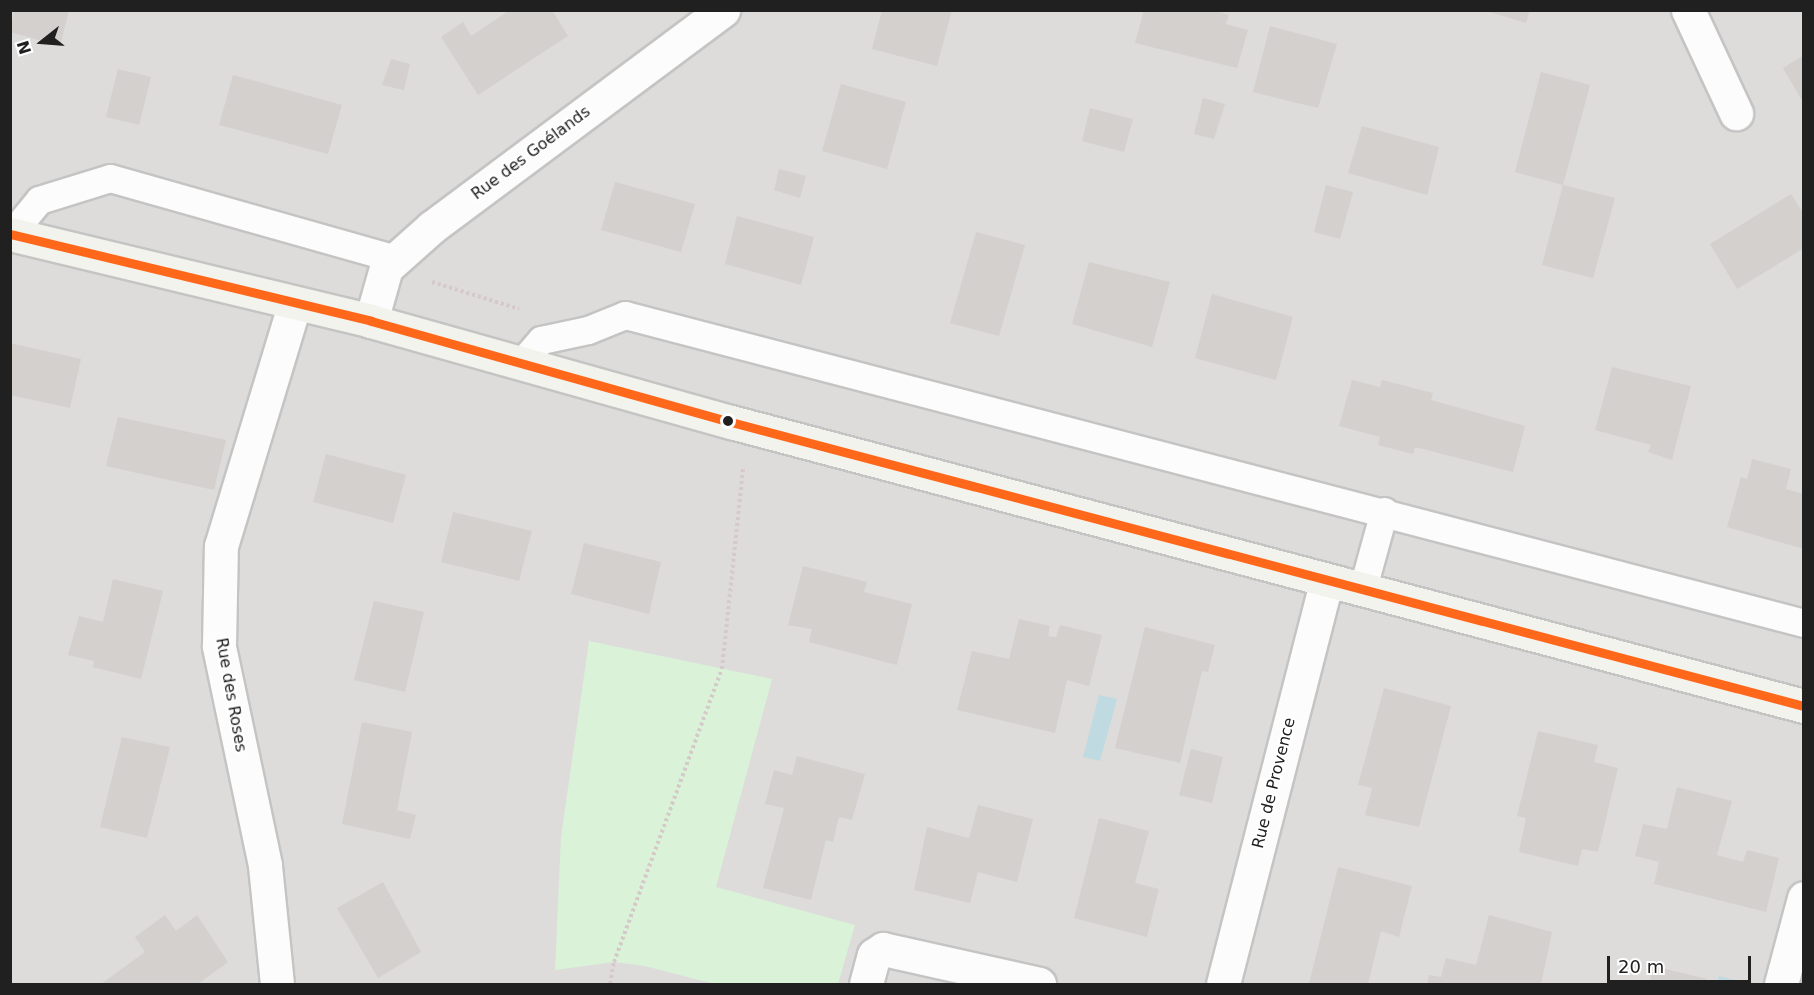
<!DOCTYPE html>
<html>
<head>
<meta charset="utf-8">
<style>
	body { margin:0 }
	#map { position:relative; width:1814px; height:995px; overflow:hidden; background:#eeecea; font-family:"DejaVu Sans",sans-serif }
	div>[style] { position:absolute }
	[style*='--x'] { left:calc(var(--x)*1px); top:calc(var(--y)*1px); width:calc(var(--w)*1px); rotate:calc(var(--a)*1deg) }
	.residential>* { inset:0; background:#dddcdb }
	.park>* { inset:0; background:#d9f2d8 }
	.water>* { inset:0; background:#bfdae0 }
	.building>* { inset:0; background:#d3d0ce }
	.path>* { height:4px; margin-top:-2px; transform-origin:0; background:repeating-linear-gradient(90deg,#d6c9c9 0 3px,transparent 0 6px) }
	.roads { filter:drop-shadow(2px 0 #c5c4c4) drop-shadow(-2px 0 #c5c4c4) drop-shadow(0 2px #c5c4c4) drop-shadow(0 -2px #c5c4c4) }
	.lane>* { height:27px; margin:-13.5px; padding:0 13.5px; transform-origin:13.5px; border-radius:13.5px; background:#fcfcfc }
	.street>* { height:33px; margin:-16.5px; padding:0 16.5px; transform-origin:16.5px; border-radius:16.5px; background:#fcfcfc }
	.secondary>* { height:33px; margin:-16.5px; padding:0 16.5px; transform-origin:16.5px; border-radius:16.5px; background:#f3f3ed }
	.bus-1>* { height:9px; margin:-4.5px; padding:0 4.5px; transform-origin:4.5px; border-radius:4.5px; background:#ff671b }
	.dots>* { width:16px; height:16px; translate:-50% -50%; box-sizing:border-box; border:3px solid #fff; border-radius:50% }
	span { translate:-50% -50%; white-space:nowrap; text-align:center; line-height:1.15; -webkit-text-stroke:4.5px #fff; paint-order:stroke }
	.street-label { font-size:16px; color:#202020 }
	.frame { position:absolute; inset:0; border:12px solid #202020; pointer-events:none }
	.north { position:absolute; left:12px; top:12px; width:60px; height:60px; -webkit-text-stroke:4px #fff; paint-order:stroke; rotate:253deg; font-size:16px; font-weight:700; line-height:24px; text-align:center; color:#202020 }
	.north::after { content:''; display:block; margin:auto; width:21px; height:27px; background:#202020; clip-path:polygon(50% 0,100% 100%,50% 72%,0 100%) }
	.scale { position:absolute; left:1607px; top:956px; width:144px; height:27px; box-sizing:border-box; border:3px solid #202020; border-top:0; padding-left:8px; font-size:18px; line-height:21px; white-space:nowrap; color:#202020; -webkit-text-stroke:4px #fff; paint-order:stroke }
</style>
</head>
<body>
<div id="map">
	<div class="residential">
		<div style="clip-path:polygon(10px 11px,1803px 11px,1803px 984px,11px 984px)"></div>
	</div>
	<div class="park">
		<div style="clip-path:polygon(589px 641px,772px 679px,716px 887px,855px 925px,838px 984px,714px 984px,645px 966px,614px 962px,555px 970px,561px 837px)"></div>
	</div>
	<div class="water">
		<div style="clip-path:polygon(1099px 695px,1117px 699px,1100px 761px,1083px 757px)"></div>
		<div style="clip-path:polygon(1719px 976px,1747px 983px,1747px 984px,1717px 984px)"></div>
	</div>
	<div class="building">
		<div style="clip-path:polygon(14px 10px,69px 10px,60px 46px,10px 32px)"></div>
		<div style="clip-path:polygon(510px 10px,552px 10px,568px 36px,478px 95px,441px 37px,463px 22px,471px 36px)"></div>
		<div style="clip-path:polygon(882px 10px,952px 10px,937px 66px,872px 49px)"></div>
		<div style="clip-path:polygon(1144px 10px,1212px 10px,1229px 15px,1226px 24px,1248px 30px,1237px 68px,1135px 43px)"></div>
		<div style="clip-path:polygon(1483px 10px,1530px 10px,1526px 23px)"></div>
		<div style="clip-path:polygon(1270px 26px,1337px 44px,1318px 108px,1253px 92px)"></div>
		<div style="clip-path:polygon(1804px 55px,1804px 104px,1783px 68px)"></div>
		<div style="clip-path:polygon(391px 59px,410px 64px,404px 90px,382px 85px)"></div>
		<div style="clip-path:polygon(118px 69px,151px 77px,139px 125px,106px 117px)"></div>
		<div style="clip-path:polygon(1541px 72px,1590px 85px,1563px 185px,1515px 172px)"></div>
		<div style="clip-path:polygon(233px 75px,342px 105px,328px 154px,219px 125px)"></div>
		<div style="clip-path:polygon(841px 84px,906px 102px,887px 169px,822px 151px)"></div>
		<div style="clip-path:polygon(1203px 98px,1225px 104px,1214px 139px,1194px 134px)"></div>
		<div style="clip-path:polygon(1090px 108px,1133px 119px,1124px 152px,1082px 141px)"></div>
		<div style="clip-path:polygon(1362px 126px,1439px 147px,1427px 195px,1348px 173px)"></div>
		<div style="clip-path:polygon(779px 169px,806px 176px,800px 198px,774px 190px)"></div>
		<div style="clip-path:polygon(615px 182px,695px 204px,681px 252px,601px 230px)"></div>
		<div style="clip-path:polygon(1326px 185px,1353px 192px,1340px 239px,1314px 232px)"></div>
		<div style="clip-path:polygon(1563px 185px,1615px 198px,1593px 278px,1542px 265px)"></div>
		<div style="clip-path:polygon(1791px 194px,1804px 214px,1804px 248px,1737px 289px,1710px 244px)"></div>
		<div style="clip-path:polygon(737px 216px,814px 237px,801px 285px,725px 264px)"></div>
		<div style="clip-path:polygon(976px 232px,1025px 245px,999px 336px,950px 323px)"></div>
		<div style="clip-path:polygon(1089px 262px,1170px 282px,1152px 347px,1072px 324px)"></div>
		<div style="clip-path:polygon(1212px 294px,1293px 317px,1276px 380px,1195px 358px)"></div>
		<div style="clip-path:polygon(10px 343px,81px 359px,70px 408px,10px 395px)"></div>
		<div style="clip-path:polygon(1612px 367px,1691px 386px,1672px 460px,1648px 452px,1651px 445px,1595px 430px)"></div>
		<div style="clip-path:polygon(1352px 380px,1380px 387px,1382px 380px,1433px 393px,1431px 400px,1525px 426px,1513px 472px,1415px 447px,1413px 454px,1378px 445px,1380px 437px,1339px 426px)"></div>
		<div style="clip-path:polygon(118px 417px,226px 440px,214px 490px,106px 466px)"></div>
		<div style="clip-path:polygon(326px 454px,406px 475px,393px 523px,313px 502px)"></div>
		<div style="clip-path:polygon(1752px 459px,1791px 469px,1786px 489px,1804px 494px,1804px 549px,1727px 527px,1741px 477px,1747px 479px)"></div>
		<div style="clip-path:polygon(453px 512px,532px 531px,519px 581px,441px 562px)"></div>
		<div style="clip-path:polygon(584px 543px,661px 562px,649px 614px,571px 594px)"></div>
		<div style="clip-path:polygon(803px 566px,867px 582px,864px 592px,912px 604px,897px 665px,809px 642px,812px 629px,788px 625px)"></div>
		<div style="clip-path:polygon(113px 579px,163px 591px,141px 679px,93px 667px,94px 661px,68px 655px,79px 616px,103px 622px)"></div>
		<div style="clip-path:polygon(374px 601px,424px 612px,405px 692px,354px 680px)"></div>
		<div style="clip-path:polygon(1019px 619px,1050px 626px,1048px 636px,1056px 637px,1060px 625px,1102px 635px,1089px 686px,1067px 680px,1055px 733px,957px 710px,972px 651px,1009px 659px)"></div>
		<div style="clip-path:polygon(1145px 627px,1215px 645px,1208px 672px,1202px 671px,1180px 763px,1115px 748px)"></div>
		<div style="clip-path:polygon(1384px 688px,1451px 706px,1419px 827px,1365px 815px,1372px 788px,1358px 785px)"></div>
		<div style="clip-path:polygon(362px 722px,412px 732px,397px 810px,416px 815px,410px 839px,342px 824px)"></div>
		<div style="clip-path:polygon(1538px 731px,1598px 745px,1594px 762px,1618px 768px,1598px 852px,1582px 849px,1578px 866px,1519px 852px,1526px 818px,1517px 816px)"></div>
		<div style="clip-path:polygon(122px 737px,170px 747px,147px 838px,100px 827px)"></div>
		<div style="clip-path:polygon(1191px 749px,1223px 757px,1212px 803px,1179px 795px)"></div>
		<div style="clip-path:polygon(797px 756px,865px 774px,852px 820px,839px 817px,833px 842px,826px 840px,811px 900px,763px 888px,784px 808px,765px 804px,774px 770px,792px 775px)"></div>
		<div style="clip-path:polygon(1677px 787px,1732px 801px,1717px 855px,1743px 862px,1747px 850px,1779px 858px,1766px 912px,1654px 884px,1659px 862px,1635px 856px,1643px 824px,1667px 829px)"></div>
		<div style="clip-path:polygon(978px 805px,1033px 819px,1017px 882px,978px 872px,970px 903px,914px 890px,927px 827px,969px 838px)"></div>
		<div style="clip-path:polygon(1099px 818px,1149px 831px,1135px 883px,1159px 889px,1147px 937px,1074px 918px)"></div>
		<div style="clip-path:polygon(1338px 867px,1412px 886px,1399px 937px,1381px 931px,1368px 984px,1309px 983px)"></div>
		<div style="clip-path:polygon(383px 882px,421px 952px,378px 978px,337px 908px)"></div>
		<div style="clip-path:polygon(165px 915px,176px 931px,197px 915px,228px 962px,198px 984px,101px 984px,145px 952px,135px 937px)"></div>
		<div style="clip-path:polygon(1489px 915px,1552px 932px,1541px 984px,1427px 984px,1429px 975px,1441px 977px,1446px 958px,1476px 965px)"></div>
		<div style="clip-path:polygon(1653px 966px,1707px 979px,1705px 984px,1649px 984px)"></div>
	</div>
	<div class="path">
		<div style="--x:432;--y:282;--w:91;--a:17.2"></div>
		<div style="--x:610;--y:984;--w:22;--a:-80"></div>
		<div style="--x:614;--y:962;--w:312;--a:-69.8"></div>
		<div style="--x:722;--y:669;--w:201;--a:-84"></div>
	</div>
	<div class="roads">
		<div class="lane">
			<div style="--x:11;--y:234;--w:44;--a:-50.5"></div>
			<div style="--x:39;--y:200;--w:74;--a:-17.2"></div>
			<div style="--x:110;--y:178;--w:297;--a:15.8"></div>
			<div style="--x:520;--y:364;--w:32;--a:-49"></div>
			<div style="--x:541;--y:340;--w:48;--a:-12"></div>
			<div style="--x:588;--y:330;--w:40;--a:-22"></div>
			<div style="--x:625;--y:315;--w:1219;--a:14.64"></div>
			<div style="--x:1362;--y:591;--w:83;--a:-74.6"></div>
		</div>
		<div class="street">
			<div style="--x:1688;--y:10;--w:114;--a:65"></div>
			<div style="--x:371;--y:321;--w:55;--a:-74.2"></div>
			<div style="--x:386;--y:268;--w:62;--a:-41.7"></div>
			<div style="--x:432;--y:227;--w:363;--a:-36.7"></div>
			<div style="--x:277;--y:984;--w:120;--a:-95.8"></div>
			<div style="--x:265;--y:865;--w:224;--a:-101.9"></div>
			<div style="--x:219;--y:646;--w:100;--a:-88.9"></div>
			<div style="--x:221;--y:546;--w:252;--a:-73.1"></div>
			<div style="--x:866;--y:984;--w:30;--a:-75"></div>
			<div style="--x:874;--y:955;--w:11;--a:-34"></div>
			<div style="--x:883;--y:949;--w:160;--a:12.6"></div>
			<div style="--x:1223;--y:984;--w:415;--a:-75.6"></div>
			<div style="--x:1781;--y:984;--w:89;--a:-75"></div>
		</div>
		<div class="secondary">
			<div style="--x:10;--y:234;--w:371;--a:13.5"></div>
			<div style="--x:371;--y:321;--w:374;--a:15.7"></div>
			<div style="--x:731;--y:422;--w:1110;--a:14.83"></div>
		</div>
	</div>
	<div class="bus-1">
		<div style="--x:10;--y:234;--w:371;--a:13.5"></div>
		<div style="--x:371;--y:321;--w:374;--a:15.7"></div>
		<div style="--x:731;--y:422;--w:1110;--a:14.83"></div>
	</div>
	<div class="dots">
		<div style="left:728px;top:421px;background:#202020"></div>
	</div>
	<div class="street-label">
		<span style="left:531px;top:153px;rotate:-37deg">Rue des Goélands</span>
		<span style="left:231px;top:695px;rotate:80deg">Rue des Roses</span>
		<span style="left:1274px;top:783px;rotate:-76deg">Rue de Provence</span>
	</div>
	<div class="frame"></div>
	<div class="north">N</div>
	<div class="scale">20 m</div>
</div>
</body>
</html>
